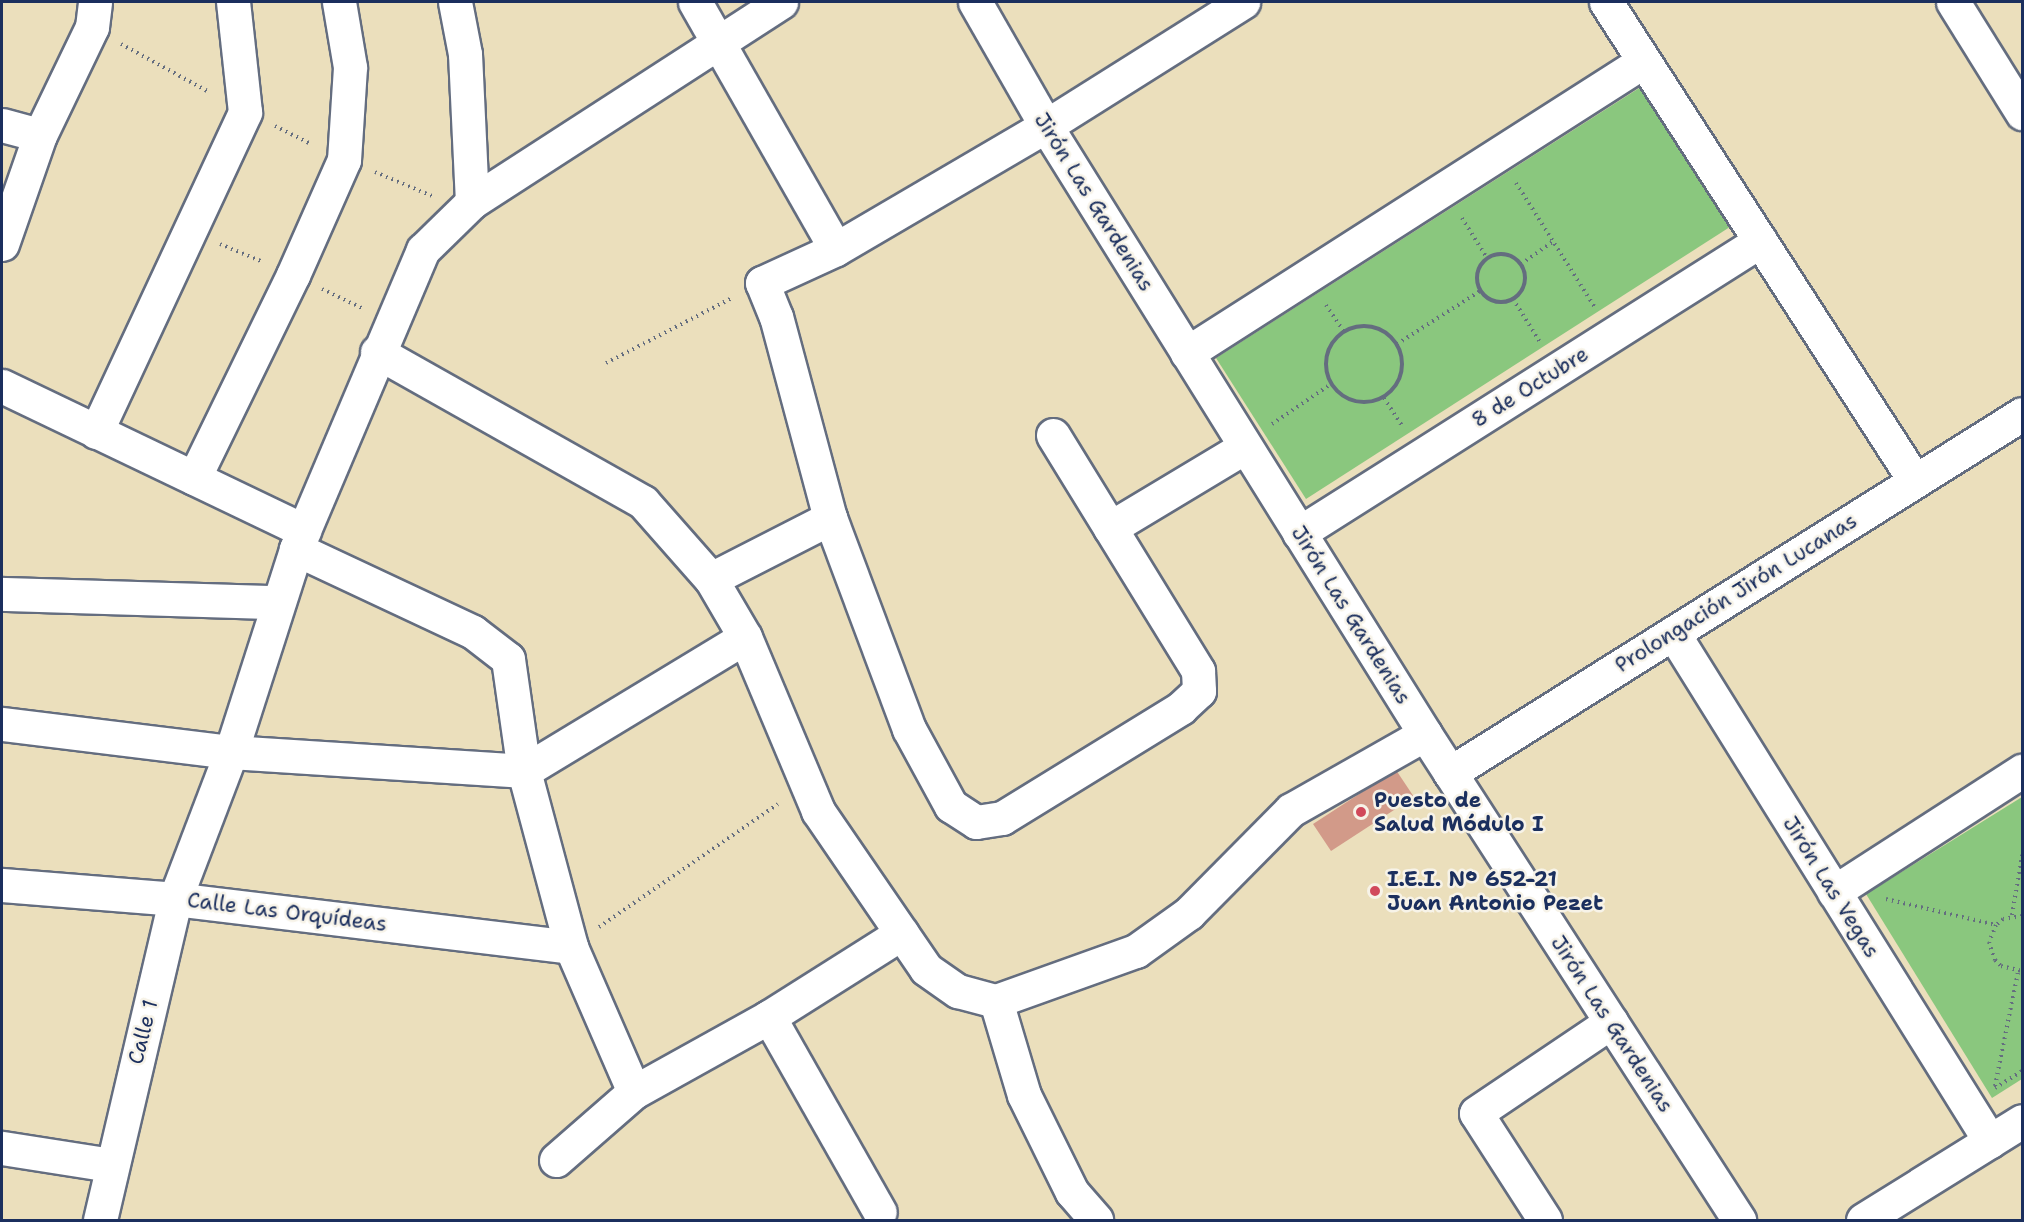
<!DOCTYPE html>
<html>
<head>
<meta charset="utf-8">
<style>
	body { margin:0 }
	#map { position:relative; width:2024px; height:1222px; overflow:hidden; background:#ebdfbc; font-family:"Shantell Sans",sans-serif }
	div>[style] { position:absolute }
	[style*='--x'] { left:calc(var(--x)*1px); top:calc(var(--y)*1px); width:calc(var(--w)*1px); rotate:calc(var(--a)*1deg) }
	.green>* { inset:0; background:#8ac77e }
	.building>* { inset:0; background:#d29a89 }
	.path>* { height:4px; margin-top:-2px; transform-origin:0; background:repeating-linear-gradient(90deg,#646d7f 0 1.5px,transparent 0 6px) }
	.path>.ring { margin:-2px; padding:0; box-sizing:content-box; background:none; border:4px solid #646d7f; border-radius:50% }
	.roads { filter:drop-shadow(2px 0 #646d7f) drop-shadow(-2px 0 #646d7f) drop-shadow(0 2px #646d7f) drop-shadow(0 -2px #646d7f) }
	.minor>* { height:33px; margin:-16.5px; padding:0 16.5px; transform-origin:16.5px; border-radius:16.5px; background:#fff }
	.dots>* { width:16px; height:16px; translate:-50% -50%; box-sizing:border-box; border:3px solid #f7f3e8; border-radius:50% }
	span { translate:-50% -50%; white-space:nowrap; text-align:center; line-height:1.15; -webkit-text-stroke:5px #f7f3e8; paint-order:stroke }
	.street-label { font-size:21px; color:#1b2f5e }
	.poi-label { font-size:21px; color:#1b2f5e; font-weight:700 }
	.left { translate:0 -50%; text-align:left }
	.frame { position:absolute; inset:0; border:3px solid #1b2f5e; pointer-events:none }
</style>
</head>
<body>
<div id="map">
	<div class="green">
		<div style="clip-path:polygon(1644px 85px,1733px 225px,1306px 499px,1216px 358px)"></div>
		<div style="clip-path:polygon(2022px 797px,2022px 1079px,1992px 1098px,1866px 894px)"></div>
	</div>
	<div class="building">
		<div style="clip-path:polygon(1396px 770px,1414px 797px,1331px 851px,1313px 824px)"></div>
	</div>
	<div class="path">
		<div style="--x:121;--y:44;--w:100;--a:28.6"></div>
		<div style="--x:275;--y:126;--w:40;--a:26.6"></div>
		<div style="--x:375;--y:172;--w:62;--a:22.8"></div>
		<div style="--x:1516;--y:183;--w:146;--a:57.6"></div>
		<div style="--x:1462;--y:218;--w:47;--a:58"></div>
		<div style="--x:220;--y:244;--w:47;--a:22.7"></div>
		<div class="ring" style="left:1477px;top:254px;width:44px;height:44px"></div>
		<div style="--x:1521;--y:264;--w:39;--a:-35"></div>
		<div style="--x:322;--y:289;--w:47;--a:25.5"></div>
		<div style="--x:1513;--y:299;--w:51;--a:57.9"></div>
		<div style="--x:1326;--y:305;--w:32;--a:56"></div>
		<div class="ring" style="left:1326px;top:326px;width:72px;height:72px"></div>
		<div style="--x:1397;--y:344;--w:98;--a:-32.6"></div>
		<div style="--x:606;--y:363;--w:142;--a:-27.3"></div>
		<div style="--x:1384;--y:398;--w:35;--a:57"></div>
		<div style="--x:1272;--y:424;--w:71;--a:-34.1"></div>
		<div style="--x:1886;--y:899;--w:113;--a:13.3"></div>
		<div style="--x:2012;--y:915;--w:61;--a:-80.5"></div>
		<div style="--x:2022;--y:916;--w:19;--a:171"></div>
		<div style="--x:2003;--y:919;--w:9;--a:139"></div>
		<div style="--x:1996;--y:925;--w:18;--a:112"></div>
		<div style="--x:1989;--y:942;--w:19;--a:72"></div>
		<div style="--x:1995;--y:960;--w:8;--a:45"></div>
		<div style="--x:2001;--y:966;--w:22;--a:13"></div>
		<div style="--x:599;--y:927;--w:217;--a:-34.5"></div>
		<div style="--x:1995;--y:1086;--w:116;--a:-78.6"></div>
		<div style="--x:1995;--y:1088;--w:32;--a:-32"></div>
	</div>
	<div class="roads">
		<div class="minor">
			<div style="--x:455;--y:2;--w:53;--a:79.1"></div>
			<div style="--x:465;--y:54;--w:148;--a:87.3"></div>
			<div style="--x:695;--y:2;--w:284;--a:60.3"></div>
			<div style="--x:975;--y:2;--w:143;--a:60.2"></div>
			<div style="--x:1046;--y:126;--w:716;--a:58.06"></div>
			<div style="--x:1425;--y:734;--w:579;--a:57.13"></div>
			<div style="--x:1606;--y:2;--w:570;--a:57.17"></div>
			<div style="--x:1953;--y:2;--w:131;--a:58.1"></div>
			<div style="--x:2;--y:125;--w:39;--a:15"></div>
			<div style="--x:2;--y:244;--w:115;--a:-70.8"></div>
			<div style="--x:40;--y:135;--w:120;--a:-64.3"></div>
			<div style="--x:92;--y:27;--w:25;--a:-83"></div>
			<div style="--x:377;--y:352;--w:305;--a:29.4"></div>
			<div style="--x:643;--y:502;--w:103;--a:48.6"></div>
			<div style="--x:711;--y:579;--w:67;--a:59.6"></div>
			<div style="--x:745;--y:637;--w:189;--a:67.2"></div>
			<div style="--x:818;--y:811;--w:191;--a:55.6"></div>
			<div style="--x:926;--y:969;--w:39;--a:35"></div>
			<div style="--x:958;--y:991;--w:39;--a:15"></div>
			<div style="--x:996;--y:1001;--w:149;--a:-19.7"></div>
			<div style="--x:1136;--y:951;--w:65;--a:-35.6"></div>
			<div style="--x:1189;--y:913;--w:145;--a:-45.3"></div>
			<div style="--x:1291;--y:810;--w:154;--a:-29.6"></div>
			<div style="--x:1187;--y:353;--w:542;--a:-32.58"></div>
			<div style="--x:2;--y:386;--w:335;--a:25.6"></div>
			<div style="--x:96;--y:432;--w:353;--a:-65"></div>
			<div style="--x:245;--y:112;--w:111;--a:-96.2"></div>
			<div style="--x:1053;--y:435;--w:277;--a:58.4"></div>
			<div style="--x:1198;--y:671;--w:20;--a:87"></div>
			<div style="--x:1199;--y:691;--w:25;--a:137"></div>
			<div style="--x:1181;--y:708;--w:210;--a:148.4"></div>
			<div style="--x:1002;--y:818;--w:26;--a:171"></div>
			<div style="--x:976;--y:822;--w:30;--a:-147"></div>
			<div style="--x:951;--y:806;--w:88;--a:-118.6"></div>
			<div style="--x:909;--y:729;--w:225;--a:-110.5"></div>
			<div style="--x:830;--y:518;--w:208;--a:-105"></div>
			<div style="--x:776;--y:317;--w:37;--a:-112"></div>
			<div style="--x:762;--y:283;--w:81;--a:-24.7"></div>
			<div style="--x:836;--y:249;--w:243;--a:-30.4"></div>
			<div style="--x:1046;--y:126;--w:233;--a:-32.2"></div>
			<div style="--x:194;--y:478;--w:226;--a:-64"></div>
			<div style="--x:293;--y:275;--w:126;--a:-66.1"></div>
			<div style="--x:344;--y:160;--w:93;--a:-86.3"></div>
			<div style="--x:350;--y:67;--w:66;--a:-99.6"></div>
			<div style="--x:1110;--y:528;--w:157;--a:-31"></div>
			<div style="--x:1299;--y:533;--w:546;--a:-32.35"></div>
			<div style="--x:296;--y:549;--w:195;--a:25.1"></div>
			<div style="--x:473;--y:632;--w:44;--a:37.6"></div>
			<div style="--x:508;--y:659;--w:113;--a:81.9"></div>
			<div style="--x:524;--y:771;--w:182;--a:75"></div>
			<div style="--x:571;--y:947;--w:158;--a:66.5"></div>
			<div style="--x:711;--y:579;--w:134;--a:-27.1"></div>
			<div style="--x:2;--y:594;--w:275;--a:1.7"></div>
			<div style="--x:1673;--y:633;--w:599;--a:58.04"></div>
			<div style="--x:2;--y:724;--w:231;--a:7"></div>
			<div style="--x:231;--y:752;--w:294;--a:3.7"></div>
			<div style="--x:524;--y:771;--w:258;--a:-31.2"></div>
			<div style="--x:1450;--y:773;--w:675;--a:-32.11"></div>
			<div style="--x:2;--y:885;--w:174;--a:4.6"></div>
			<div style="--x:175;--y:899;--w:399;--a:6.9"></div>
			<div style="--x:1834;--y:892;--w:224;--a:-32.8"></div>
			<div style="--x:996;--y:1001;--w:98;--a:73.4"></div>
			<div style="--x:1024;--y:1095;--w:108;--a:63.7"></div>
			<div style="--x:1072;--y:1192;--w:37;--a:49"></div>
			<div style="--x:769;--y:1017;--w:224;--a:60.4"></div>
			<div style="--x:2;--y:1148;--w:109;--a:8.9"></div>
			<div style="--x:556;--y:1160;--w:103;--a:-41.1"></div>
			<div style="--x:634;--y:1092;--w:154;--a:-29.1"></div>
			<div style="--x:769;--y:1017;--w:157;--a:-32.3"></div>
			<div style="--x:100;--y:1220;--w:330;--a:-76.8"></div>
			<div style="--x:175;--y:899;--w:157;--a:-69.1"></div>
			<div style="--x:231;--y:752;--w:213;--a:-72.2"></div>
			<div style="--x:296;--y:549;--w:325;--a:-67"></div>
			<div style="--x:423;--y:250;--w:69;--a:-44.4"></div>
			<div style="--x:472;--y:202;--w:368;--a:-32.9"></div>
			<div style="--x:1545;--y:1220;--w:127;--a:-122.8"></div>
			<div style="--x:1476;--y:1113;--w:163;--a:-34"></div>
			<div style="--x:1863;--y:1220;--w:187;--a:-31.9"></div>
		</div>
	</div>
	<div class="dots">
		<div style="left:1361px;top:812px;background:#d1495b"></div>
		<div style="left:1375px;top:891px;background:#d1495b"></div>
	</div>
	<div class="street-label">
		<span style="left:1094px;top:202px;rotate:58deg">Jirón Las Gardenias</span>
		<span style="left:1530px;top:387px;rotate:-32deg">8 de Octubre</span>
		<span style="left:1736px;top:593px;rotate:-32deg">Prolongación Jirón Lucanas</span>
		<span style="left:1351px;top:615px;rotate:58deg">Jirón Las Gardenias</span>
		<span style="left:1831px;top:887px;rotate:58deg">Jirón Las Vegas</span>
		<span style="left:287px;top:912px;rotate:7deg">Calle Las Orquídeas</span>
		<span style="left:1612px;top:1024px;rotate:57deg">Jirón Las Gardenias</span>
		<span style="left:143px;top:1032px;rotate:-76deg">Calle 1</span>
	</div>
	<div class="poi-label">
		<span class="left" style="left:1374px;top:812px">Puesto de<br>Salud Módulo I</span>
		<span class="left" style="left:1387px;top:891px">I.E.I. N° 652-21<br>Juan Antonio Pezet</span>
	</div>
	<div class="frame"></div>
</div>
</body>
</html>
